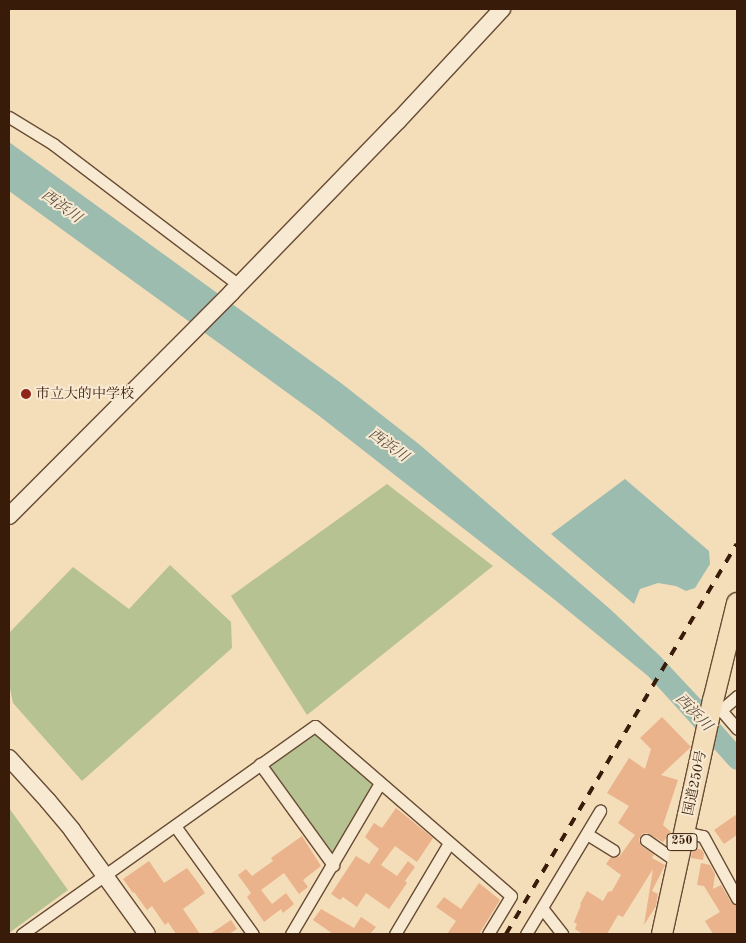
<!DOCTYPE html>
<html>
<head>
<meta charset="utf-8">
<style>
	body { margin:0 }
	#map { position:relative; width:746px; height:943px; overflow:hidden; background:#f4ddb9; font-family:"Old Standard TT","Noto Serif JP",serif }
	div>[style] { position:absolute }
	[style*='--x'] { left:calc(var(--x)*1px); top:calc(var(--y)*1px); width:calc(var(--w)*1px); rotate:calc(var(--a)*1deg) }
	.green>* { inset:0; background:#b6c292 }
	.water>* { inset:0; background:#9cbcaf }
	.river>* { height:21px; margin:-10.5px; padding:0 10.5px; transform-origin:10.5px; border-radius:10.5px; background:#9cbcaf }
	.building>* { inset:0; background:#eab38c }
	.roads { filter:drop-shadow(1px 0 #684c35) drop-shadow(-1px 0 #684c35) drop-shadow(0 1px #684c35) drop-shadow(0 -1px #684c35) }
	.street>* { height:11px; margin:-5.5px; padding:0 5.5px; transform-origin:5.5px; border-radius:5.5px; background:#f8e9d2 }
	.secondary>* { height:16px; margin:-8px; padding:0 8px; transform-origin:8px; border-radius:8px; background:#f8e9d2 }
	.highway>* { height:20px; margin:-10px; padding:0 10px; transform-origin:10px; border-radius:10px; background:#f4ddb9 }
	.rail>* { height:4px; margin-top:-2px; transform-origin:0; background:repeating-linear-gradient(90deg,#391b09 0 9px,transparent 0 18px) }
	.dots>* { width:14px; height:14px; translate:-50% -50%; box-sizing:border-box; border:2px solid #f8e9d2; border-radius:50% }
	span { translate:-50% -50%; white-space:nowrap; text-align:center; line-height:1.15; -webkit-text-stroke:4px #f8e9d2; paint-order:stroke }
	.shield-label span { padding:1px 4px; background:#f8e9d2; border:1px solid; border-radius:4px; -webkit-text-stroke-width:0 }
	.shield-label { font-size:12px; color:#391b09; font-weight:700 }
	.poi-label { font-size:14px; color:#391b09 }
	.left { translate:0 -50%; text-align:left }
	.street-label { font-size:14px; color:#391b09 }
	.water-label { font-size:15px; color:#574b3b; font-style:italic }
	.frame { position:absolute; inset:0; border:10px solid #391b09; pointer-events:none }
</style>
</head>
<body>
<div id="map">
	<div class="green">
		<div style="clip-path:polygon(387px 484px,493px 566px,307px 715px,231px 596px)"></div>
		<div style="clip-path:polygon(170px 565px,231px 622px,232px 648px,82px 781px,13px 703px,9px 684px,9px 633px,73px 567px,129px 609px)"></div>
		<div style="clip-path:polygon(312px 734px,319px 736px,372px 781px,372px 789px,335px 852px,328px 852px,270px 771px,271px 764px)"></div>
		<div style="clip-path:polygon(9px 808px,68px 890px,9px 933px)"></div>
	</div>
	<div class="water">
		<div style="clip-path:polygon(9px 142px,341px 383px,420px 445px,610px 609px,660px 656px,705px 704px,698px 731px,648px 676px,555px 600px,318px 415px,9px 191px)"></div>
		<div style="clip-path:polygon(625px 479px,709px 551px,710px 564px,695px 588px,686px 591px,676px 586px,658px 583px,640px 589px,634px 604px,551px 534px)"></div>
	</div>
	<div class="river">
		<div style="--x:698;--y:715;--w:59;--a:48.4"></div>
	</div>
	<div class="building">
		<div style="clip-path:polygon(662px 717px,691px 747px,661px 775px,678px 780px,663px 825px,671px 832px,663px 842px,647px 833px,642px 834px,639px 839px,641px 846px,654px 854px,652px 858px,665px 865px,652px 891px,658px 894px,656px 906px,644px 925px,653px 869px,623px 917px,618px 915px,607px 934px,583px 934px,575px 929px,577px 924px,574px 922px,581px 905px,580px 904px,587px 891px,603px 901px,608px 892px,612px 891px,621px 875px,606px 864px,611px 857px,619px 857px,635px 835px,618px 823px,629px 806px,607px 793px,629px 758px,645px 769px,651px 749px,640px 738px)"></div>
		<div style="clip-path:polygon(396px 808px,433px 838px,417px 862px,395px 846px,381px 865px,397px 876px,408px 861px,415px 867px,405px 881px,407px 883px,389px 909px,366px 893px,357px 907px,343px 897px,340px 900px,331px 894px,356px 856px,369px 864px,379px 849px,365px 837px,374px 823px,382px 828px)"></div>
		<div style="clip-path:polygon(737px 814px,737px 835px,724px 844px,714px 830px)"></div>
		<div style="clip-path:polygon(302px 836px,321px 866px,303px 880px,308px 887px,299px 894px,284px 873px,261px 890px,272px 904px,286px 893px,294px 904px,283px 913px,281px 909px,264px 922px,247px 897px,251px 893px,238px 875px,246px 869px,252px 876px,273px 861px,271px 858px)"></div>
		<div style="clip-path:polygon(693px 847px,702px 850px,704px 854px,703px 860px,691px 858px)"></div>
		<div style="clip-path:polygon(149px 861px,164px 883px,187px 868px,199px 884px,205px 893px,183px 909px,200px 934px,176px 934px,168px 922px,165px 925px,152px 906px,147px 910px,134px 892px,133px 893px,123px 879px)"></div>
		<div style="clip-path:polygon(701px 863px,710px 865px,715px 874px,713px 889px,721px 885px,731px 902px,737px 905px,737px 934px,713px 934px,705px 921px,720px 912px,704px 886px,697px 885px)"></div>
		<div style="clip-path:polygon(479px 883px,500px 900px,481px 931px,479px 934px,447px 934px,456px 921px,436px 907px,444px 897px,461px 909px)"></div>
		<div style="clip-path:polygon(321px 909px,354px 928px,361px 917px,376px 927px,370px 934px,333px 934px,313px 920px)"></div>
		<div style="clip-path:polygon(231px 920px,237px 929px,229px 934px,210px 934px)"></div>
	</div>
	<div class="roads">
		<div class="street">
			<div style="--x:9;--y:117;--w:52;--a:31.5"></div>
			<div style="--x:53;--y:144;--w:233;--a:37.2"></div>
			<div style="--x:713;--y:701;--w:37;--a:49"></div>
			<div style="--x:720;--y:711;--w:23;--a:-41"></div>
			<div style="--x:260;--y:764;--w:125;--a:54.1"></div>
			<div style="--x:175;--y:826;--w:133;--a:54.2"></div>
			<div style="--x:685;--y:832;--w:18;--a:13"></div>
			<div style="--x:703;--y:836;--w:71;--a:61.3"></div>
			<div style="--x:587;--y:834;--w:31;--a:32"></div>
			<div style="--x:646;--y:840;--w:39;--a:35"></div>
			<div style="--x:542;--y:908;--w:33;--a:52"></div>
			<div style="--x:22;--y:934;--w:359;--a:-35.4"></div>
			<div style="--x:315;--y:726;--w:259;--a:40.9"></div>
			<div style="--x:511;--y:896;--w:44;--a:121.2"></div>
			<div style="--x:291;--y:934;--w:175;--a:-59.5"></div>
			<div style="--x:395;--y:934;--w:106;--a:-59.3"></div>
			<div style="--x:526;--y:934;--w:144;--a:-59"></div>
		</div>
		<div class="secondary">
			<div style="--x:9;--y:516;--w:316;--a:-45.1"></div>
			<div style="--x:232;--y:292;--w:238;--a:-45.9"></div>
			<div style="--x:398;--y:121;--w:153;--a:-47.1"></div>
			<div style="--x:9;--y:758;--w:58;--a:47.8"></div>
			<div style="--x:48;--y:801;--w:38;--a:50"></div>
			<div style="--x:72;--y:830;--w:128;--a:54.2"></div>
		</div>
		<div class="highway">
			<div style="--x:662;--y:934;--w:239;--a:-77.7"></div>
			<div style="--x:713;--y:701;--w:101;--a:-76.2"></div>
		</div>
	</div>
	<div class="rail">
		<div style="--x:506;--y:934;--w:453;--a:-59.4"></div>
	</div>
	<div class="dots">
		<div style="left:26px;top:394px;background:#8f2418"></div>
	</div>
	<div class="shield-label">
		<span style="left:682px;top:842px">250</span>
	</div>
	<div class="poi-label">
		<span class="left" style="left:36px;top:394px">市立大的中学校</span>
	</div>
	<div class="street-label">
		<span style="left:695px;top:783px;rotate:-78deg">国道250号</span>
	</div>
	<div class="water-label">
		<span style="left:61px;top:207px;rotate:36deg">西浜川</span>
		<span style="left:388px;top:446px;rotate:36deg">西浜川</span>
		<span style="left:693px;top:713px;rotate:46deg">西浜川</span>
	</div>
	<div class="frame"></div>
</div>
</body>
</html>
